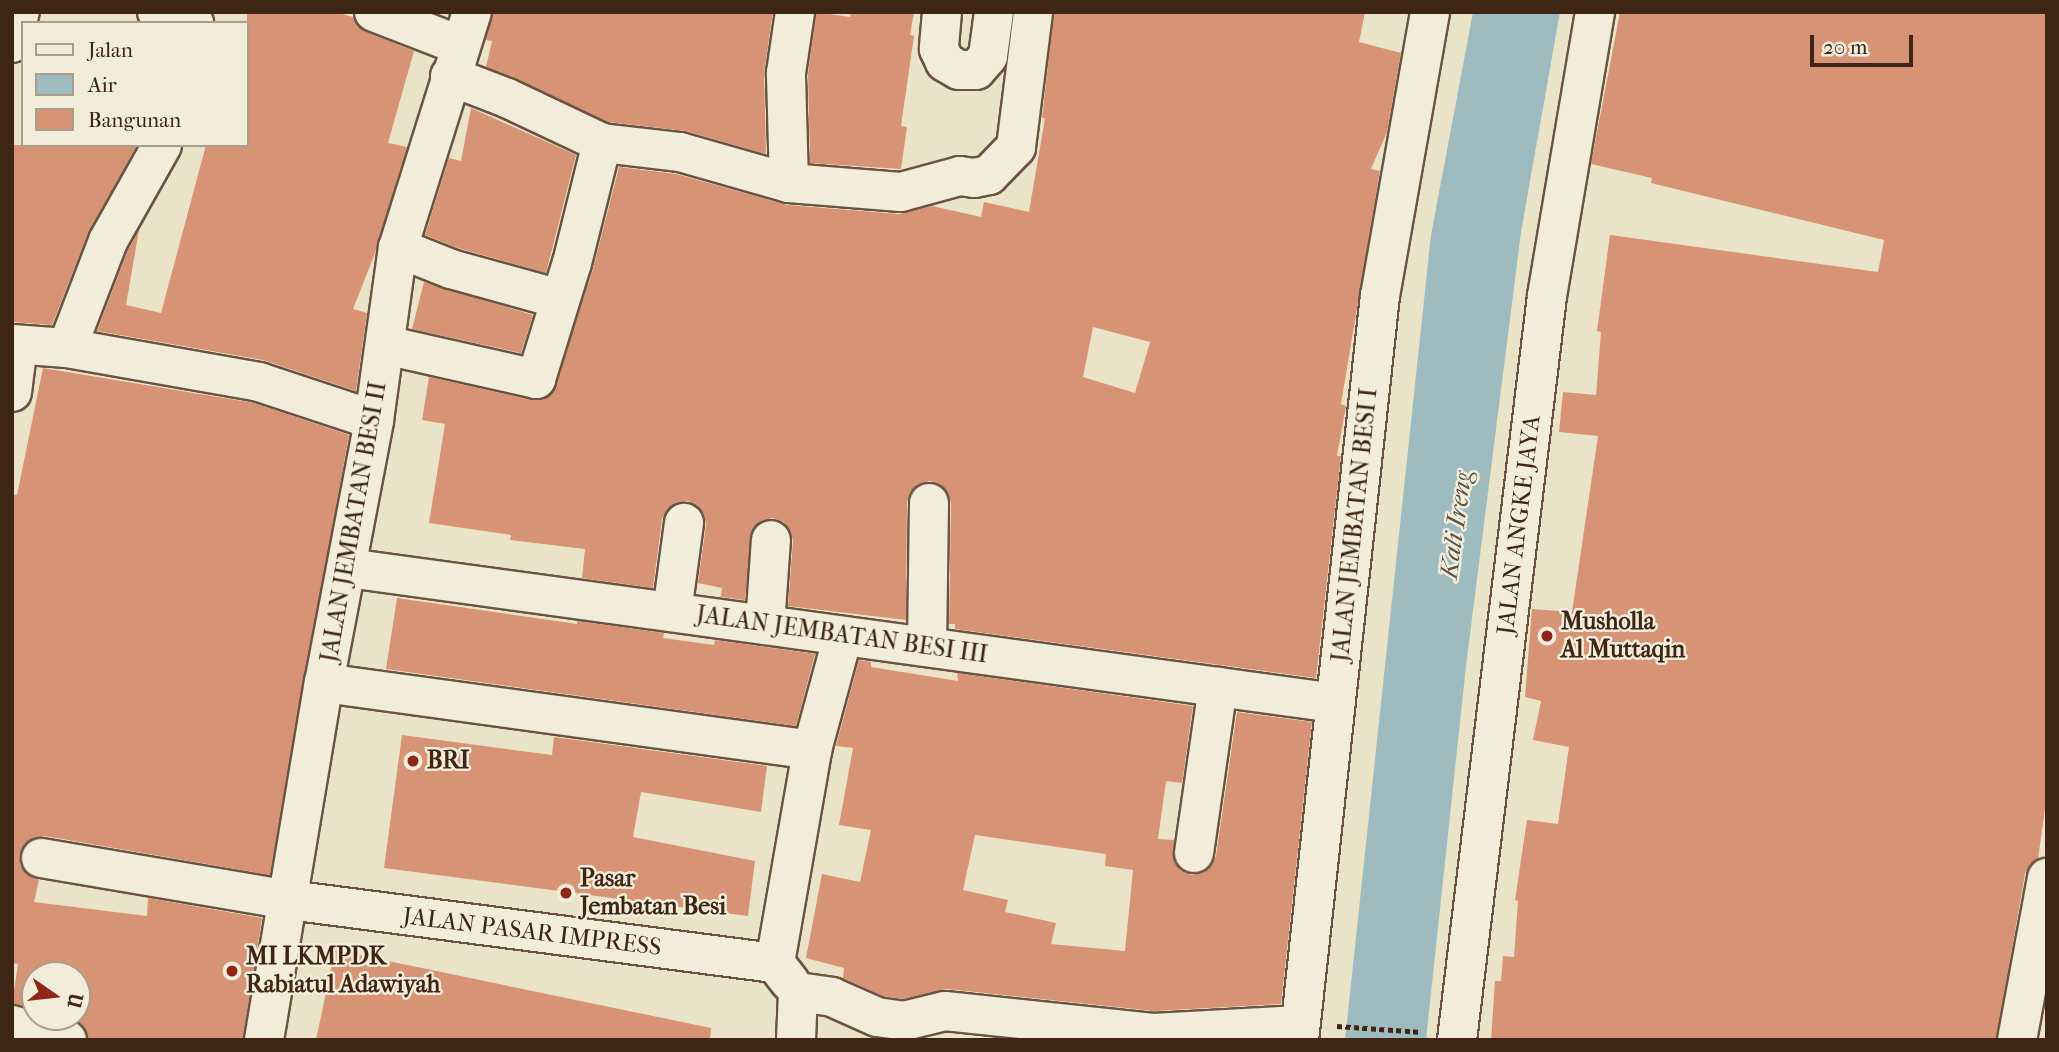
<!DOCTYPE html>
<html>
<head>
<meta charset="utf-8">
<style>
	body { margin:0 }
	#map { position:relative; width:2059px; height:1052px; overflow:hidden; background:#ebe3c7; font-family:"IM FELL French Canon",serif }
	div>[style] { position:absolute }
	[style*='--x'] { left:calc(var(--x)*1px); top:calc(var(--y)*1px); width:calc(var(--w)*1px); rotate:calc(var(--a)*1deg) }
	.water>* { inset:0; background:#9ebbc0 }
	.building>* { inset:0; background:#d79375 }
	.path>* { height:4.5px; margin-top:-2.25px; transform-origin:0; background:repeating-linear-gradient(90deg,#3f2514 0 5px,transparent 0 8.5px) }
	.roads { filter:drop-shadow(2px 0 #6a5441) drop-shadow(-2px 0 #6a5441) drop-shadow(0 2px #6a5441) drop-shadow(0 -2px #6a5441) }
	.minor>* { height:38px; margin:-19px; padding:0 19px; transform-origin:19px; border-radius:19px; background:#f2eddb }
	.dots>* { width:19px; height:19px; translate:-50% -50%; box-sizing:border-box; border:4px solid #f2eddb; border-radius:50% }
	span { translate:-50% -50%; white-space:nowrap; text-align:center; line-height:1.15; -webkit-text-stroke:5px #f2eddb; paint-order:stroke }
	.street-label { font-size:24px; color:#3f2514 }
	.poi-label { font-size:24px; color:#3f2514; font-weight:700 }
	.left { translate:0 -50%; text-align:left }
	.water-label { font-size:26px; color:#5c5248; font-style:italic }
	.frame { position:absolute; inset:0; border:14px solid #3f2514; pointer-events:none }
	.legend { position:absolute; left:21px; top:21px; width:228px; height:126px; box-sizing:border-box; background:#f2eddb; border:2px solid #aa9d8b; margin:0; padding:9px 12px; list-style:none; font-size:21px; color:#3f2514 }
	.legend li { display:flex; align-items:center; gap:14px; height:35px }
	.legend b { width:35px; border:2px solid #aa9d8b }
	.north { position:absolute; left:21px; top:961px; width:70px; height:70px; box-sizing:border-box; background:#f2eddb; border:2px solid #aa9d8b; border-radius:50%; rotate:104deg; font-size:19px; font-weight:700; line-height:28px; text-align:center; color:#3f2514 }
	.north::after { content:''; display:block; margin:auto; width:24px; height:32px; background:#8f2418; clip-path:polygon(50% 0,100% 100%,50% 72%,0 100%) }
	.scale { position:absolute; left:1810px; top:35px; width:103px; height:32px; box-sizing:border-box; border:4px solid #3f2514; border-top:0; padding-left:9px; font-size:21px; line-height:24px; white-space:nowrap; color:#3f2514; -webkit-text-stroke:5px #f2eddb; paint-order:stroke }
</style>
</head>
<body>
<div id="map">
	<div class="water">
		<div style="clip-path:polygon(1473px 12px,1560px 12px,1521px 232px,1466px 666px,1426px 1040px,1345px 1040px,1431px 235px)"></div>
	</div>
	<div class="building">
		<div style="clip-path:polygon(247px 12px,335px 12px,353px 17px,357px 26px,366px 32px,414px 51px,388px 143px,407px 147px,375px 253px,353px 309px,367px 313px,356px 391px,263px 360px,97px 331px,128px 250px,139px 230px,126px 305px,161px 313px,206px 145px,247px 145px)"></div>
		<div style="clip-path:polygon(493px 12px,773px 12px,764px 73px,766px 154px,686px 131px,608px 122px,486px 67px,492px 41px,486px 40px)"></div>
		<div style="clip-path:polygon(816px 12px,850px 17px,851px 12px,914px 12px,910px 35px,914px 36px,901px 126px,907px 127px,901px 169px,810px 163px,808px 74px)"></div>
		<div style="clip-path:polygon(evenodd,1054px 12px,1365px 12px,1359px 42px,1401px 53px,1387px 132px,1371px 169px,1380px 171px,1341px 404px,1346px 406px,1337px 456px,1341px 456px,1316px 678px,955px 629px,955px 624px,949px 624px,951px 503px,948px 493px,941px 485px,930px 481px,918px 484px,910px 492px,907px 502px,906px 620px,788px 606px,793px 541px,790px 530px,784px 522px,773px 518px,761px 521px,753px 528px,745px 600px,721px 597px,722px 588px,698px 583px,706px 525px,704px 514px,698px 506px,688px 501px,675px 503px,667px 509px,662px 519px,653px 588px,582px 578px,585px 549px,510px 540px,511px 535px,429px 523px,445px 424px,422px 420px,429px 377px,531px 400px,543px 400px,552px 394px,593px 269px,619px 167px,676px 174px,787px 205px,899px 214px,932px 206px,981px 217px,984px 202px,1029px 212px,1045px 118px,1042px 118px,1054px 12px,1093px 327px,1150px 342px,1135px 393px,1083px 377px,1093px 327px)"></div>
		<div style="clip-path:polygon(1620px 12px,2047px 12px,2047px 795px,2038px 859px,2030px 864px,2025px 874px,1996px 1040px,1491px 1040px,1495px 981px,1501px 981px,1503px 956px,1514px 957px,1518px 901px,1515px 900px,1527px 820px,1558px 824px,1569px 747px,1533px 740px,1541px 701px,1525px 697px,1532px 609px,1572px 612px,1598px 436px,1559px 432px,1563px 392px,1596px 395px,1601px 332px,1597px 331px,1610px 235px,1878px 272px,1884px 240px,1651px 183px,1652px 178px,1591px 164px)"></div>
		<div style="clip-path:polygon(471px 108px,576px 155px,546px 273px,458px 248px,425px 235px,449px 158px,461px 161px)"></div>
		<div style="clip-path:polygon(12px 145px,137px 145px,88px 233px,52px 325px,12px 322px)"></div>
		<div style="clip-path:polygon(424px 282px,533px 315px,521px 353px,412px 329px)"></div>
		<div style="clip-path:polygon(43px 368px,254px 403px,349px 435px,270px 875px,45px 836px,33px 838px,24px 845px,20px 854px,20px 865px,27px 874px,39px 880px,34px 902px,147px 916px,148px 898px,262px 918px,243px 1040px,88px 1040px,83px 1025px,66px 1017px,77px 1017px,77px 975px,35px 975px,35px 1009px,12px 1004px,18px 964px,12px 963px,12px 494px,17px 495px)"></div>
		<div style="clip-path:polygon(397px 598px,577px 624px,577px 621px,664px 633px,663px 638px,714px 645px,715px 640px,815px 654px,796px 726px,386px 669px)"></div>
		<div style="clip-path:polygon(evenodd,859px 660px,871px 662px,871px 667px,958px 681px,957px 673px,1193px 706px,1182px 783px,1166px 781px,1158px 839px,1174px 840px,1174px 862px,1181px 871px,1192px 875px,1203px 873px,1211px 867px,1216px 856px,1237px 712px,1312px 722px,1281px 1004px,1154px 1011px,947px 989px,903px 999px,883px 996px,843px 978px,844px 968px,806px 958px,822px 874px,860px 882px,871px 830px,839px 825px,853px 748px,836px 746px,859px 660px,975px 835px,1106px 854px,1105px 866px,1133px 870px,1125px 951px,1051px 944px,1056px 923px,1005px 912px,1008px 900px,963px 890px,975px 835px)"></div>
		<div style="clip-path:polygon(402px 735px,552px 755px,554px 737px,767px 766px,761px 812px,641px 792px,633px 837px,755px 861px,748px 916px,384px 868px)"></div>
		<div style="clip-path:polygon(335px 950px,711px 1028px,710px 1040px,316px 1040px)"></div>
	</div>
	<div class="path">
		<div style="--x:1337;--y:1026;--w:85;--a:4"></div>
	</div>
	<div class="roads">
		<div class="minor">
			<div style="--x:157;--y:12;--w:39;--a:17"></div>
			<div style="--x:374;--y:12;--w:91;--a:21.2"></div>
			<div style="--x:942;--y:12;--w:37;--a:95"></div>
			<div style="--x:939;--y:49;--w:14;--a:65"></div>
			<div style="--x:945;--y:62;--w:16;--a:30"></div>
			<div style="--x:959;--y:70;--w:17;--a:0"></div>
			<div style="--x:976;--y:70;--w:18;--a:-49"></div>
			<div style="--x:988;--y:56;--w:44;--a:-82.2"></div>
			<div style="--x:12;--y:43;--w:32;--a:-76"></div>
			<div style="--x:450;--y:76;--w:61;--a:21.1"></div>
			<div style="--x:507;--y:98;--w:105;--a:25.3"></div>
			<div style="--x:602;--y:143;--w:79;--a:6.6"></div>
			<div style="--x:680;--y:152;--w:113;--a:15.9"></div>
			<div style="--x:789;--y:183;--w:112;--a:4.6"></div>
			<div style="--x:901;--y:192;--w:61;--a:-15.2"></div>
			<div style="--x:960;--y:176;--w:14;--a:8"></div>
			<div style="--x:974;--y:178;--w:15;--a:-11"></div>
			<div style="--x:989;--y:175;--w:39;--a:-46"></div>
			<div style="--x:1016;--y:147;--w:136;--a:-82.8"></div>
			<div style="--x:789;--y:183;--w:110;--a:-91.6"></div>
			<div style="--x:786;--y:73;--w:62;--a:-81.6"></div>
			<div style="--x:398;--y:248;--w:57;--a:21.6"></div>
			<div style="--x:451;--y:269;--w:112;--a:15.5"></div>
			<div style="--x:12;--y:344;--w:55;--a:4.2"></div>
			<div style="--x:67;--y:348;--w:195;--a:10"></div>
			<div style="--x:259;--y:382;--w:121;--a:18.3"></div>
			<div style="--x:385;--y:345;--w:155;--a:12.7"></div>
			<div style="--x:536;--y:379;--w:121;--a:-72.8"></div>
			<div style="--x:572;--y:263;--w:124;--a:-76"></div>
			<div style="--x:67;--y:348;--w:115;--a:-69"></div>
			<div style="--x:108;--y:241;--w:110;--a:-60.6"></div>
			<div style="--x:12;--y:392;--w:47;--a:-82.7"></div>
			<div style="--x:348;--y:568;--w:996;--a:7.79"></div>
			<div style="--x:672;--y:612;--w:90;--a:-82.3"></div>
			<div style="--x:765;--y:625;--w:85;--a:-86"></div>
			<div style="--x:927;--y:647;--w:144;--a:-89.2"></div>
			<div style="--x:324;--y:683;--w:493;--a:7.8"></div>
			<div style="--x:1194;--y:853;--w:168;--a:-81.8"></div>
			<div style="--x:41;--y:858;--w:252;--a:9.6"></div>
			<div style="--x:289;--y:900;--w:490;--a:7.4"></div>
			<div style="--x:790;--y:982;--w:24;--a:-128"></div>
			<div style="--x:775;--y:963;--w:216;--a:-80.1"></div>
			<div style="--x:812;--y:750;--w:118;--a:-74.8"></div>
			<div style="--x:12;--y:1025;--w:57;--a:15.3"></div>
			<div style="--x:264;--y:1040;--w:362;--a:-80.5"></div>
			<div style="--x:324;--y:683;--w:268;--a:-79.2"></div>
			<div style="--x:374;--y:420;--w:174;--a:-82.1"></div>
			<div style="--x:398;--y:248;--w:247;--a:-72.6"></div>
			<div style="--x:796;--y:1040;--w:48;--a:-87.6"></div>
			<div style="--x:798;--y:992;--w:34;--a:8"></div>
			<div style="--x:832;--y:997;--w:49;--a:24"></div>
			<div style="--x:877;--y:1017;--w:27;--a:8"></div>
			<div style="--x:904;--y:1021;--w:42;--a:-13.7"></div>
			<div style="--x:945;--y:1011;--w:209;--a:6"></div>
			<div style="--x:1153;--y:1033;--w:147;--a:-3.1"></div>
			<div style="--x:1299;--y:1040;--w:748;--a:-83.79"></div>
			<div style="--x:1380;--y:296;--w:288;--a:-80"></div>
			<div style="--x:1457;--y:1040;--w:749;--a:-83.1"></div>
			<div style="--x:1547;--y:296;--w:288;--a:-80.4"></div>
			<div style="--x:2017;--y:1040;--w:165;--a:-79.5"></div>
		</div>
	</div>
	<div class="dots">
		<div style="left:1547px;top:636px;background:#8f2418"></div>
		<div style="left:413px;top:761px;background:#8f2418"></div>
		<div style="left:566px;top:893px;background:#8f2418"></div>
		<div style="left:232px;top:971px;background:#8f2418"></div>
	</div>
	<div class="street-label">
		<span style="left:354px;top:522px;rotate:-80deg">JALAN JEMBATAN BESI II</span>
		<span style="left:1355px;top:525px;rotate:-84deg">JALAN JEMBATAN BESI I</span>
		<span style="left:1519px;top:525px;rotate:-83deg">JALAN ANGKE JAYA</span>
		<span style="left:842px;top:635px;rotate:8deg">JALAN JEMBATAN BESI III</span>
		<span style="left:532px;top:932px;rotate:7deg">JALAN PASAR IMPRESS</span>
	</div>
	<div class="poi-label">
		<span class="left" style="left:1561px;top:636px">Musholla<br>Al Muttaqin</span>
		<span class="left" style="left:427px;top:761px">BRI</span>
		<span class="left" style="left:580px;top:893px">Pasar<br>Jembatan Besi</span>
		<span class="left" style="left:246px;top:971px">MI LKMPDK<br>Rabiatul Adawiyah</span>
	</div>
	<div class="water-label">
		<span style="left:1456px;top:525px;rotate:-82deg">Kali Ireng</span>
	</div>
	<div class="frame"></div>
	<ul class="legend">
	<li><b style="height:9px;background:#f2eddb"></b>Jalan</li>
	<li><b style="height:19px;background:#9ebbc0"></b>Air</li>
	<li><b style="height:19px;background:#d79375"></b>Bangunan</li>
	</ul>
	<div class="north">U</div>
	<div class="scale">20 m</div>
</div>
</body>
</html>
